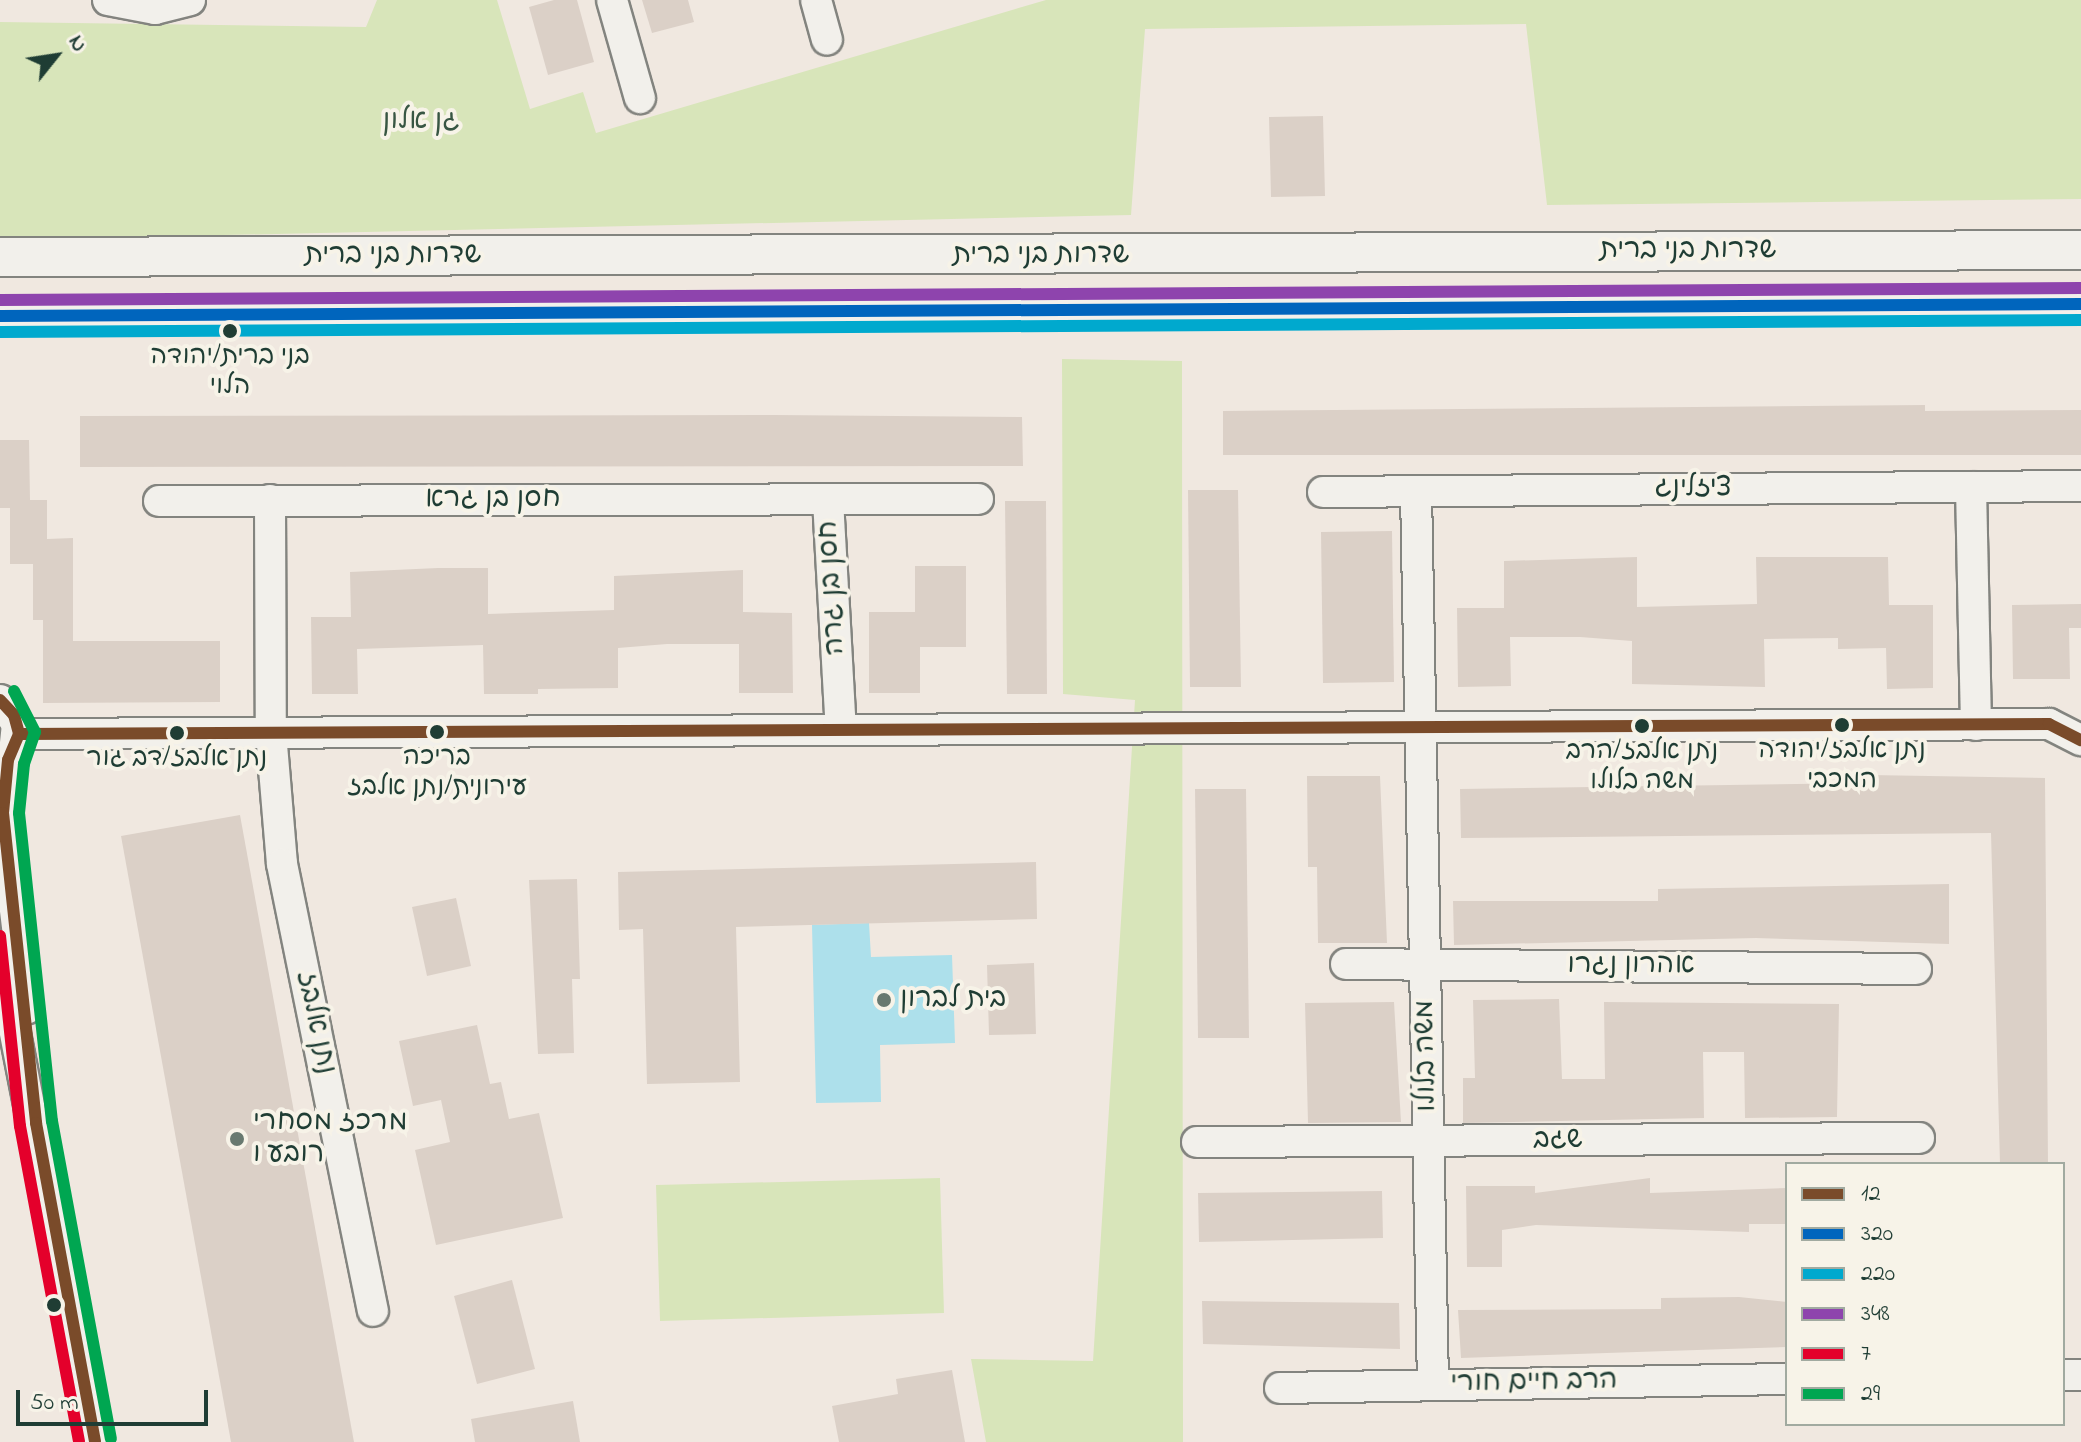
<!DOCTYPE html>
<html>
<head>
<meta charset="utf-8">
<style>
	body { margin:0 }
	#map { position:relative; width:2081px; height:1442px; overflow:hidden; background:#f0e8e0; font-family:"Indie Flower","Playpen Sans Hebrew",sans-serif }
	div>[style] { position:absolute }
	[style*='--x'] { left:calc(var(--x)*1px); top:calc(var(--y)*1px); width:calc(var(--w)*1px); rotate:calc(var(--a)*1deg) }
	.green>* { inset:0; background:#d8e5ba }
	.water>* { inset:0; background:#ade0eb }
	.building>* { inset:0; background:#dbd0c7 }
	.roads { filter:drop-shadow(2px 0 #83847f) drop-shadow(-2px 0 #83847f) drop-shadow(0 2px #83847f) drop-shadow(0 -2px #83847f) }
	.minor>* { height:30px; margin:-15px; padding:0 15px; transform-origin:15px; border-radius:15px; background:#f2f0eb }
	.major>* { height:38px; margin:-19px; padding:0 19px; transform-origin:19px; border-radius:19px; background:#f2f0eb }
	.bus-1>* { height:12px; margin:-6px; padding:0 6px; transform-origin:6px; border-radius:6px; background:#7a4b2a }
	.bus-2>* { height:12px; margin:-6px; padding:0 6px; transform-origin:6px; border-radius:6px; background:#0065bd }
	.bus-3>* { height:12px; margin:-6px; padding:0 6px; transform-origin:6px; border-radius:6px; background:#00a9ce }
	.bus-4>* { height:12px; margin:-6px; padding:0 6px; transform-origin:6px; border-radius:6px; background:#8e44ad }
	.bus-5>* { height:12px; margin:-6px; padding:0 6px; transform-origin:6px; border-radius:6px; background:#e4002b }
	.bus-6>* { height:12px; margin:-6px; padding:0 6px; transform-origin:6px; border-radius:6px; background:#00a651 }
	.dots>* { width:22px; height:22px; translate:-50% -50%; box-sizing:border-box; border:4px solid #f7f3e8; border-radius:50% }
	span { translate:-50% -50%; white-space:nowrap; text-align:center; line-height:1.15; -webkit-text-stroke:8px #f7f3e8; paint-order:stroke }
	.bus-label { font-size:26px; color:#1f3d34 }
	.park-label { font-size:28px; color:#385643 }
	.street-label { font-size:28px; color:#1f3d34 }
	.poi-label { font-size:28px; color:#1f3d34 }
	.left { translate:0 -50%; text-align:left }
	.legend { position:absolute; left:1785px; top:1162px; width:280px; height:264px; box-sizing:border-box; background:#f7f3e8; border:2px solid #a1aaa0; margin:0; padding:10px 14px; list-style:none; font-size:24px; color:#1f3d34 }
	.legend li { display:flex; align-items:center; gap:16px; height:40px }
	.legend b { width:40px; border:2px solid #a1aaa0 }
	.north { position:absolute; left:16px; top:16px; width:80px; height:80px; -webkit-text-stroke:6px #f7f3e8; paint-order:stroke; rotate:60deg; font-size:22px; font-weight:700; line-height:32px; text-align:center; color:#1f3d34 }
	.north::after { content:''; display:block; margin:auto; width:28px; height:36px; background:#1f3d34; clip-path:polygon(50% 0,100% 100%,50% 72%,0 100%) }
	.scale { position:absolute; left:16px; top:1390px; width:192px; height:36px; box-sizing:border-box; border:4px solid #1f3d34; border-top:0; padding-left:10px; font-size:24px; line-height:28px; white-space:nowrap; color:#1f3d34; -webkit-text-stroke:6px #f7f3e8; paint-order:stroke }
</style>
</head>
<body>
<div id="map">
	<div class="green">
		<div style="clip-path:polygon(377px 0,497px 0,530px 109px,583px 92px,596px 133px,1046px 0,2081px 0,2081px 199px,1547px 205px,1526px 24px,1145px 29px,1131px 215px,0 240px,0 22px,366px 27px)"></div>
		<div style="clip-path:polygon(1062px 359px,1182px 361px,1183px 1442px,986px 1442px,971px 1359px,1093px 1361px,1135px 700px,1063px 694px)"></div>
		<div style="clip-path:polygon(940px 1178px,944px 1313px,660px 1321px,656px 1185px)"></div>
	</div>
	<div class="water">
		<div style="clip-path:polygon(869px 923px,871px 957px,952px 955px,955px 1043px,880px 1045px,881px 1102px,816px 1103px,812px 925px)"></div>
	</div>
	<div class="building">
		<div style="clip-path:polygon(554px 0,577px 0,594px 62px,548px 75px,529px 7px)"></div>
		<div style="clip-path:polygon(642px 0,688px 0,694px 22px,652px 33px)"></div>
		<div style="clip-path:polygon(1323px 116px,1325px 196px,1271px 197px,1269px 117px)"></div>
		<div style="clip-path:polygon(1925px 405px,1925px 411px,2081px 410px,2081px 455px,1223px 455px,1223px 411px)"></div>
		<div style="clip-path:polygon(775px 415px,1022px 417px,1023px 466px,80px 467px,80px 416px)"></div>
		<div style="clip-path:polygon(0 440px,29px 440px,30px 500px,47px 500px,47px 539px,73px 538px,73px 641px,220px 641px,220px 702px,43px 703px,43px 620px,33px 620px,33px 564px,10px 564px,10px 508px,0 508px)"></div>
		<div style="clip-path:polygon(1188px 490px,1238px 490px,1241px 687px,1190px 687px)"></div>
		<div style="clip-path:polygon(1005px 501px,1046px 501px,1047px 694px,1007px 694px)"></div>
		<div style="clip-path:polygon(1392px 531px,1394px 682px,1323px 683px,1321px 532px)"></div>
		<div style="clip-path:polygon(1637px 557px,1637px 607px,1757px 604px,1756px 557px,1888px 557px,1889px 605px,1933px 605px,1933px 688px,1887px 689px,1886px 648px,1838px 649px,1838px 638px,1764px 639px,1765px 687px,1632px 684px,1632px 641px,1580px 637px,1510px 637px,1511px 686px,1458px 687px,1457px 608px,1504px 608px,1504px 561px)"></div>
		<div style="clip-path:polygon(915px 566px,966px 566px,966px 647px,920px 647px,920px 693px,869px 693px,869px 612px,915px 612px)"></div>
		<div style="clip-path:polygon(438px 568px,488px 568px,488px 614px,614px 610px,614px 576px,743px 570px,743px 612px,792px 613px,793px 693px,739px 693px,739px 644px,667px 644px,618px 648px,618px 688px,538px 689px,538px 694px,484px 694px,483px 645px,357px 649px,358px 694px,312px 694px,311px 617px,351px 617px,350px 572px)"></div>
		<div style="clip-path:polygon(2081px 604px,2081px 628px,2069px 628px,2070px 679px,2013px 679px,2012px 605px)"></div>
		<div style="clip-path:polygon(1869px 775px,2045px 778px,2048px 1164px,2000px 1164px,1991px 833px,1461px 838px,1460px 789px,1869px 783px)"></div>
		<div style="clip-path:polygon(1307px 776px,1380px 776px,1387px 943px,1318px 943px,1317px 867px,1308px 867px)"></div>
		<div style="clip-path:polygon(1195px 789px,1246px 789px,1249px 1038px,1198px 1038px)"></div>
		<div style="clip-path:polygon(240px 815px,354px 1442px,231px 1442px,121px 836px)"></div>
		<div style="clip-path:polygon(1036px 862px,1037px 919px,736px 927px,740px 1082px,647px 1084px,643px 929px,619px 930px,618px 872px)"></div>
		<div style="clip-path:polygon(577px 879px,580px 979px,572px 979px,574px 1053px,538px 1054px,529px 880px)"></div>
		<div style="clip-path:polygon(1949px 884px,1949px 944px,1756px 938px,1454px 945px,1453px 901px,1658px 901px,1658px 889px)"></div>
		<div style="clip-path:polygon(456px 898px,471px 966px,427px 976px,412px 907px)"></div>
		<div style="clip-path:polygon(1034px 963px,1036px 1034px,989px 1035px,987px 965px)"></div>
		<div style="clip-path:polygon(1559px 999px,1562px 1079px,1605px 1079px,1604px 1002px,1839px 1004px,1837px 1117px,1745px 1118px,1744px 1052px,1703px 1052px,1704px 1118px,1463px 1123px,1463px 1078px,1475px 1078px,1473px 1000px)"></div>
		<div style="clip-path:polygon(1394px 1002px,1401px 1122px,1308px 1123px,1305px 1003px)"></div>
		<div style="clip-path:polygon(477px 1025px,490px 1084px,501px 1082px,509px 1119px,539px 1113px,563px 1218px,436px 1245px,415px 1150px,450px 1142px,441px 1100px,413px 1106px,399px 1041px)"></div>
		<div style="clip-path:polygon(1650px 1178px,1650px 1193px,1787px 1188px,1787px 1224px,1749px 1224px,1749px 1232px,1536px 1225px,1502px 1230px,1502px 1267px,1467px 1267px,1466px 1186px,1535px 1186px,1535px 1193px)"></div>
		<div style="clip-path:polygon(1382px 1191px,1383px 1238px,1199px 1242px,1198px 1193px)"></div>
		<div style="clip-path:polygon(512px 1280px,535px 1369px,477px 1384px,454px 1296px)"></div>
		<div style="clip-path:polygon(1739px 1297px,1787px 1302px,1787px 1347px,1461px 1358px,1458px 1310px,1661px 1309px,1661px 1298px)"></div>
		<div style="clip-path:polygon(1202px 1301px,1399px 1303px,1400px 1349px,1203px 1344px)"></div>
		<div style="clip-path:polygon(952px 1370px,965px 1442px,839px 1442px,832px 1406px,898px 1394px,896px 1379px)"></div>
		<div style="clip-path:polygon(573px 1401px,580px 1442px,475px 1442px,471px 1419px)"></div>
	</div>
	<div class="roads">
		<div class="minor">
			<div style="--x:108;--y:0;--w:48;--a:10.8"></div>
			<div style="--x:155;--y:9;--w:36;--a:-14"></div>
			<div style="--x:612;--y:0;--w:102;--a:74.1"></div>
			<div style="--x:816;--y:0;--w:41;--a:74.6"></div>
			<div style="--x:1971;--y:487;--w:238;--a:88.8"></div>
			<div style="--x:1416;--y:491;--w:894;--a:88.91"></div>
			<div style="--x:1323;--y:492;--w:758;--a:-0.45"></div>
			<div style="--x:270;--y:500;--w:233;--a:89.8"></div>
			<div style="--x:271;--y:733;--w:131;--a:85.2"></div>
			<div style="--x:282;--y:864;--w:456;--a:78.5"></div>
			<div style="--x:828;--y:500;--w:230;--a:86.8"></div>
			<div style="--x:159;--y:501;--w:819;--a:-0.14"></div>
			<div style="--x:0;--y:700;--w:29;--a:55"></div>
			<div style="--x:17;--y:724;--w:27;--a:96"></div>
			<div style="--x:19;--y:734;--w:2030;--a:-0.28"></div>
			<div style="--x:2049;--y:724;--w:36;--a:27"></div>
			<div style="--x:8;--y:760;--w:53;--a:95.4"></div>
			<div style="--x:3;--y:813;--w:197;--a:83"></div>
			<div style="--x:0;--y:957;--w:494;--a:78.9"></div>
			<div style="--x:1346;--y:964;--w:570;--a:0.5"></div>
			<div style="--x:1197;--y:1142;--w:722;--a:-0.32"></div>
			<div style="--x:2063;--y:1375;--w:18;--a:0"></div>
			<div style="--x:1280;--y:1388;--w:507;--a:-1.02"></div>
		</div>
		<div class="major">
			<div style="--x:0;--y:257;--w:2081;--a:-0.19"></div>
			<div style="--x:0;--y:316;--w:2081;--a:-0.33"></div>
		</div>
	</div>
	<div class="bus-1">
		<div style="--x:0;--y:700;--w:21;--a:47"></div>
		<div style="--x:14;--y:715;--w:20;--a:75"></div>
		<div style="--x:19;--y:734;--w:28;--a:113"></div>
		<div style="--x:8;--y:760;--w:53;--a:95.4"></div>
		<div style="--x:3;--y:813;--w:312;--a:83.9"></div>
		<div style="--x:36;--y:1123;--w:324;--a:79.5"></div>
		<div style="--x:19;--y:734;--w:2030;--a:-0.28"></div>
		<div style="--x:2049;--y:724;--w:36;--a:27"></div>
	</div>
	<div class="bus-2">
		<div style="--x:0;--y:316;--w:2081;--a:-0.33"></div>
	</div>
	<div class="bus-3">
		<div style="--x:0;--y:332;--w:2081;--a:-0.33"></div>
	</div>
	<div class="bus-4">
		<div style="--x:0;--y:300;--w:2081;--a:-0.33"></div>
	</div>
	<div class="bus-5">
		<div style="--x:0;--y:936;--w:191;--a:84"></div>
		<div style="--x:20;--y:1126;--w:321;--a:79.4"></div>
	</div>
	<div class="bus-6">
		<div style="--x:14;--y:691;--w:46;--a:62.9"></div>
		<div style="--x:35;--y:732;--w:34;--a:109"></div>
		<div style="--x:24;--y:764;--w:49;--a:95.8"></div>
		<div style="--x:19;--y:813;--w:310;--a:83.9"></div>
		<div style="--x:52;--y:1121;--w:323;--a:79.5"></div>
	</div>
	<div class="dots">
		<div style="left:230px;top:331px;background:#1f3d34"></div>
		<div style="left:1842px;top:725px;background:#1f3d34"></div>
		<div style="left:1642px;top:726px;background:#1f3d34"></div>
		<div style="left:437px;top:732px;background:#1f3d34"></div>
		<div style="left:177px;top:733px;background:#1f3d34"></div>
		<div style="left:884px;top:1000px;background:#687970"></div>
		<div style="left:237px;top:1139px;background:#687970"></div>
		<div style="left:54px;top:1305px;background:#1f3d34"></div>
	</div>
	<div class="bus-label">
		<span style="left:230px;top:373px">בני ברית/יהודה<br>הלוי</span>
		<span style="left:1842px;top:767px">נתן אלבז/יהודה<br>המכבי</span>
		<span style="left:1642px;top:768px">נתן אלבז/הרב<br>משה בלולו</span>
		<span style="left:437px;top:774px">בריכה<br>עירונית/נתן אלבז</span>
		<span style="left:177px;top:760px">נתן אלבז/דב גור</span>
	</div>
	<div class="park-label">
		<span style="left:421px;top:122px">גן אלון</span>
	</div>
	<div class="street-label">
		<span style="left:1688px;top:251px">שדרות בני ברית</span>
		<span style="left:393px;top:256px">שדרות בני ברית</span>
		<span style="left:1041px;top:256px">שדרות בני ברית</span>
		<span style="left:1693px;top:489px">ציזלינג</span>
		<span style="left:493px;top:500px">חסן בן גרא</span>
		<span style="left:833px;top:588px;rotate:-93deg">חסן בן גרה</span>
		<span style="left:1631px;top:966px">אהרון נגרו</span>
		<span style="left:315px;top:1023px;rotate:78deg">נתן אלבז</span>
		<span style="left:1427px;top:1056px;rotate:-91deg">משה בלולו</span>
		<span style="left:1558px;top:1141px">שגב</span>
		<span style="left:1534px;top:1383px;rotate:-1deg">הרב חיים חורי</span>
	</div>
	<div class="poi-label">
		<span class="left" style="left:900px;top:1000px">בית לברון</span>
		<span class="left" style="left:253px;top:1139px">מרכז מסחרי<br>רובע ו</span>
	</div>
	<ul class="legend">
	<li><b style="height:10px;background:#7a4b2a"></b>12</li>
	<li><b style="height:10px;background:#0065bd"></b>320</li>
	<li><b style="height:10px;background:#00a9ce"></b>220</li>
	<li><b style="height:10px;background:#8e44ad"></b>348</li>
	<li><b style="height:10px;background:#e4002b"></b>7</li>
	<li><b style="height:10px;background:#00a651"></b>29</li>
	</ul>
	<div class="north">N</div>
	<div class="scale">50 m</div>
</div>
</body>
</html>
